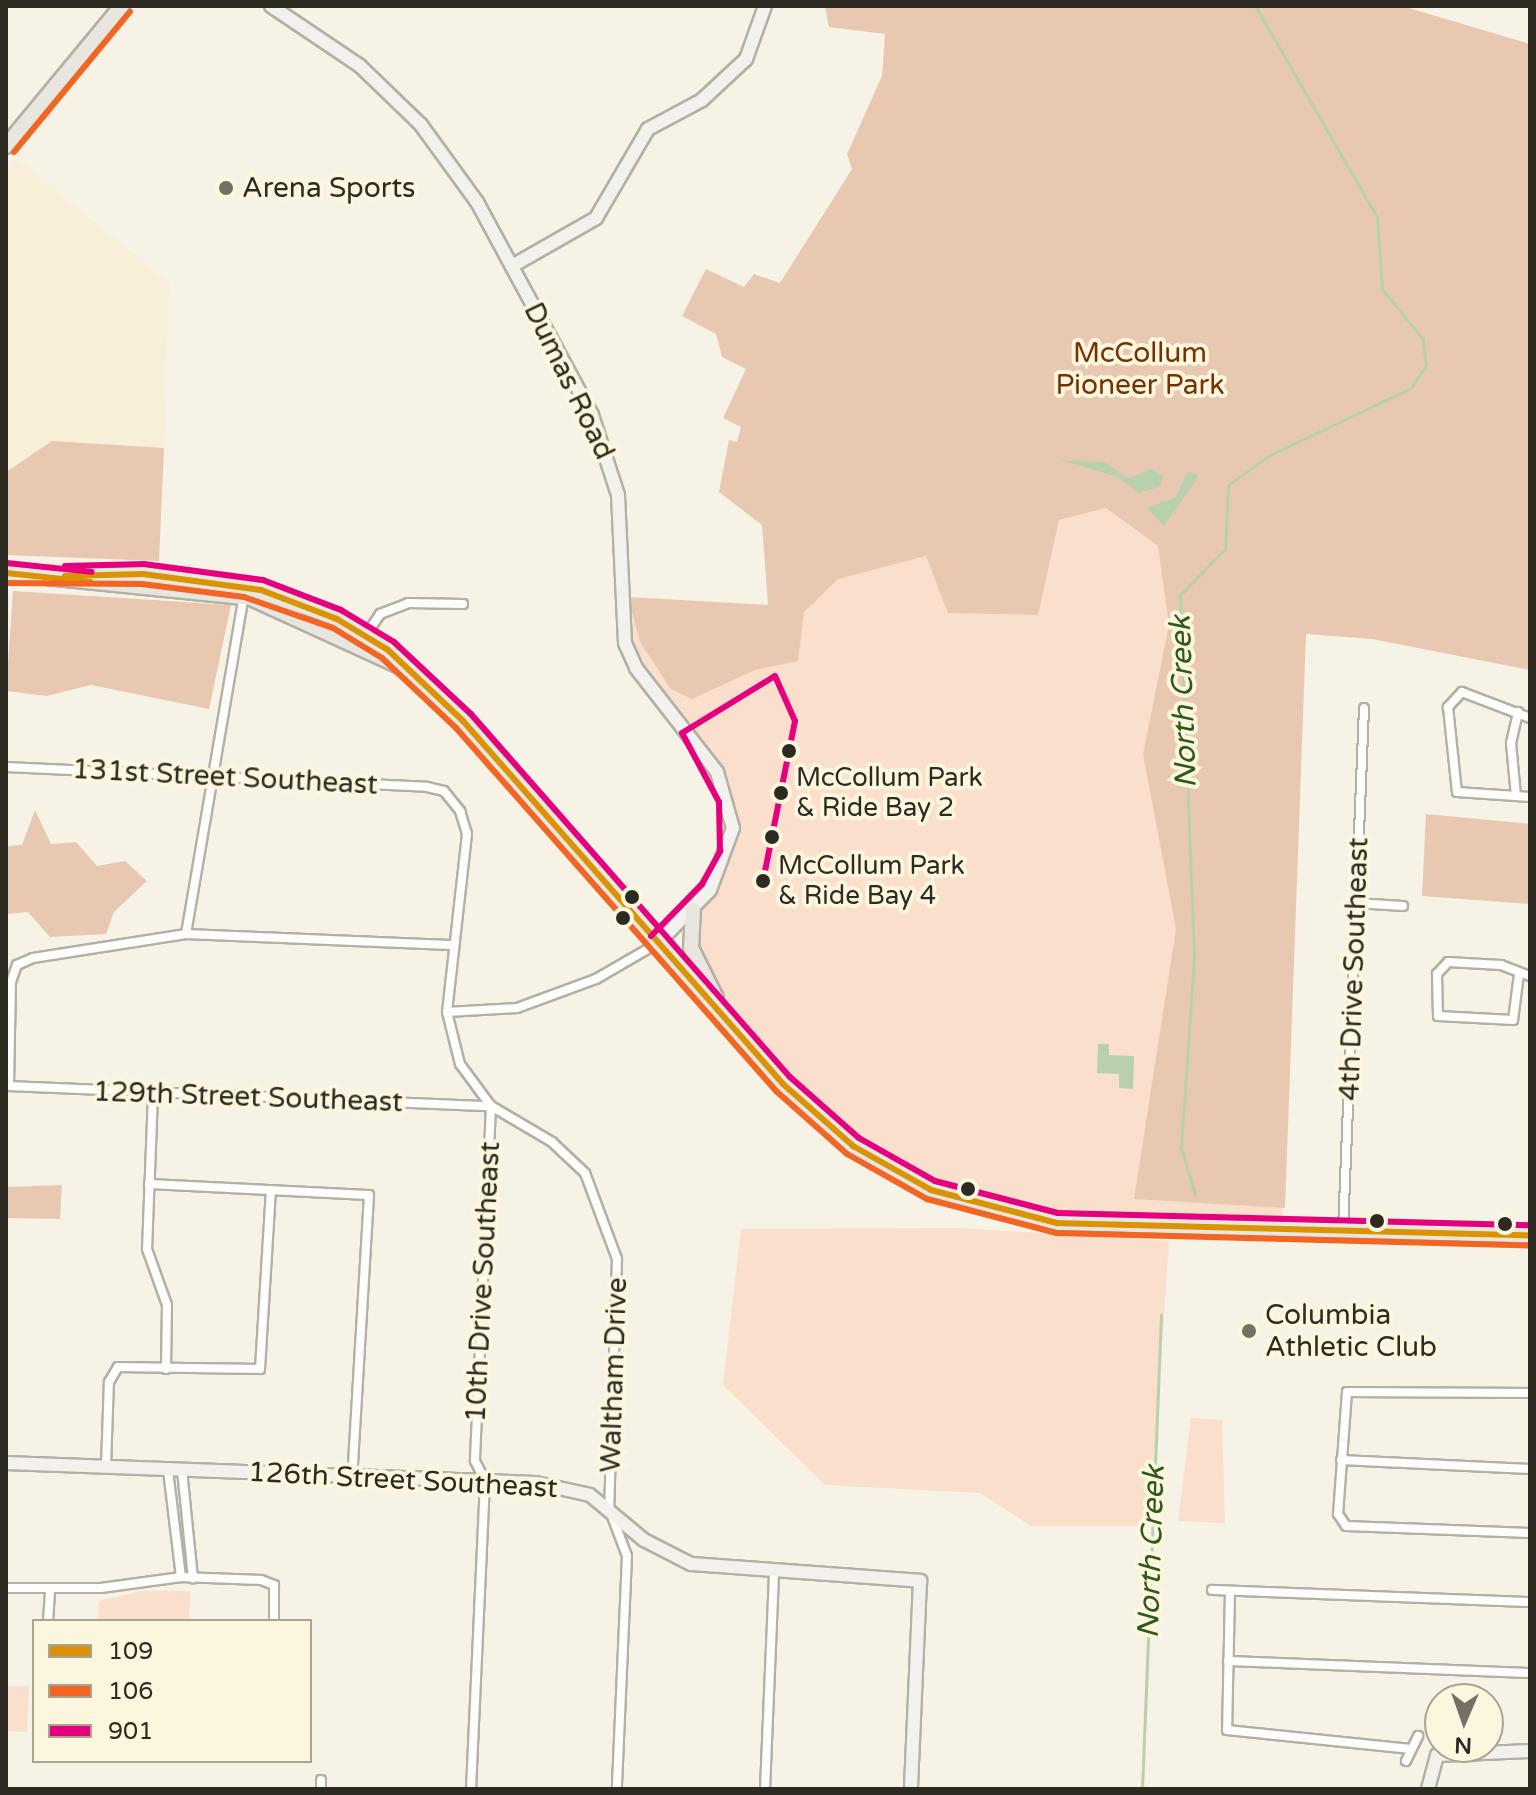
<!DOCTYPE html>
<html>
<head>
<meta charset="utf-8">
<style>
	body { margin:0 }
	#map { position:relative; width:1536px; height:1795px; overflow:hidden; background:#f6f2e5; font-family:"Varela Round",sans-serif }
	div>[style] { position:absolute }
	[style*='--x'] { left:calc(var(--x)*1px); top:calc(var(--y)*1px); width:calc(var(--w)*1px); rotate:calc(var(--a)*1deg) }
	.built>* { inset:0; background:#f7efd8 }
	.green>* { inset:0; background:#fadfcc }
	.forest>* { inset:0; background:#e9c8b2 }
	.water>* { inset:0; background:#b8d1ac }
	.stream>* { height:3px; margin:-1.5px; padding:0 1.5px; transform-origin:1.5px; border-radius:1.5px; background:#b8d1ac }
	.roads { filter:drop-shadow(2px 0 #b3b0a6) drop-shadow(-2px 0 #b3b0a6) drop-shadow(0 2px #b3b0a6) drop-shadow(0 -2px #b3b0a6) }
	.street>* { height:8px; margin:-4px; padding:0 4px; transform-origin:4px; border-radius:4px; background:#fefdfb }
	.secondary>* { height:12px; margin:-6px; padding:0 6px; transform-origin:6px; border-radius:6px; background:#f3f1ed }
	.primary>* { height:14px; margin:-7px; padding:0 7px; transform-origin:7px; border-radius:7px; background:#e9e5df }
	.bus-1>* { height:6px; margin:-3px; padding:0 3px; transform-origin:3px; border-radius:3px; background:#d99305 }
	.bus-2>* { height:6px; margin:-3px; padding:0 3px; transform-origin:3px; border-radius:3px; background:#f26522 }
	.bus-3>* { height:6px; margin:-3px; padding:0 3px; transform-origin:3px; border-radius:3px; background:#e5007d }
	.dots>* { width:22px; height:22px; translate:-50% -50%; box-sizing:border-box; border:4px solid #fdf6de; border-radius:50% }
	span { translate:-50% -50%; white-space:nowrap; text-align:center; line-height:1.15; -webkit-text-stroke:8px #fdf6de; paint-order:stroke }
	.bus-label { font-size:26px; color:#2c2a21 }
	.left { translate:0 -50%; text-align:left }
	.poi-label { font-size:28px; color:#2c2a21 }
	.park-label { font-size:28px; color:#753201 }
	.street-label { font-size:28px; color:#2c2a21 }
	.water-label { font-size:30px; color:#2b5a1a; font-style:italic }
	.frame { position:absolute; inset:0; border:8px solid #2c2a21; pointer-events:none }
	.legend { position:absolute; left:32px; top:1619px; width:280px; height:144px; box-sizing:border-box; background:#fdf6de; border:2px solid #a9a492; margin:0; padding:10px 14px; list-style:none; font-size:24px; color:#2c2a21 }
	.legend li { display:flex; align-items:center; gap:16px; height:40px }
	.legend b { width:40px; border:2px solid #a9a492 }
	.north { position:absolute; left:1424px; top:1683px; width:80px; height:80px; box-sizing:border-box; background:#fdf6de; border:2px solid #a9a492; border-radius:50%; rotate:182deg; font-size:22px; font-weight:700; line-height:32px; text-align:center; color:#2c2a21 }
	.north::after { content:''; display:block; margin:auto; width:28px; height:36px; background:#737066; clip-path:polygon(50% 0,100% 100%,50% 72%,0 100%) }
</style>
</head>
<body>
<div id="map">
	<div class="built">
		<div style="clip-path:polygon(16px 158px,169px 283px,164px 448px,52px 441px,6px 472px,6px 171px)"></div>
	</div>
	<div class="green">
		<div style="clip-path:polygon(894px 50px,1296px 630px,1282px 1229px,1057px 1223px,961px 1201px,853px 1146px,702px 990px,692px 922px,730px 853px,729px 799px,636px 668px,619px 602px,778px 608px)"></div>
		<div style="clip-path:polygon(957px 1228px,1169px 1241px,1150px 1526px,1031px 1526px,980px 1493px,825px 1485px,723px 1385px,741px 1229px)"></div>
		<div style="clip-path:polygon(1191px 1418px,1222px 1420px,1225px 1523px,1178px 1521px)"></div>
		<div style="clip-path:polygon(141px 1591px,190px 1591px,189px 1621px,98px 1621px,99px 1601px)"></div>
		<div style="clip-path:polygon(6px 1686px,29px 1686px,27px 1732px,6px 1731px)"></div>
	</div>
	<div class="forest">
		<div style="clip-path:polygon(825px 6px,1402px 6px,1530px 44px,1530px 670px,1372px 639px,1306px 634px,1285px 1208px,1134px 1199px,1176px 929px,1143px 754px,1169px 625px,1158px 546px,1106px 508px,1059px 520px,1038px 615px,948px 613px,926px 556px,838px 579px,804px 612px,798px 661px,755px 670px,692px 699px,671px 689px,640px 642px,628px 597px,768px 605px,762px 525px,719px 492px,729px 440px,737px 442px,741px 427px,723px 418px,746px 369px,722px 357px,716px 334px,682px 316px,706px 269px,744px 287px,754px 274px,780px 283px,852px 169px,847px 154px,882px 76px,885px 34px,829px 27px)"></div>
		<div style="clip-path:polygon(52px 441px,164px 448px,159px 561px,6px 555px,6px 472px)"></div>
		<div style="clip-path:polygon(13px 591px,231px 605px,209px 709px,91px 685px,47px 696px,6px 691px)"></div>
		<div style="clip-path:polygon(35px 810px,51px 844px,76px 842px,97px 866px,125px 861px,147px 881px,114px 912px,106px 934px,50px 937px,28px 912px,6px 914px,6px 846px,22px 845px)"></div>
		<div style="clip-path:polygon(1426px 814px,1530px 824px,1530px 904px,1422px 896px)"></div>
		<div style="clip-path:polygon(62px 1185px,60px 1219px,6px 1218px,6px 1187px)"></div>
	</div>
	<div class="water">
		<div style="clip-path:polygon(1060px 460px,1104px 462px,1128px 478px,1152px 469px,1164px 477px,1159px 487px,1138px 493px,1118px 477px)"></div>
		<div style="clip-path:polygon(1188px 471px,1198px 475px,1195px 482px,1164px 526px,1147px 508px,1176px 497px)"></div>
		<div style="clip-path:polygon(1098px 1044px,1109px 1044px,1109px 1055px,1134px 1056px,1133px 1089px,1119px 1088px,1119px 1074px,1097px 1073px)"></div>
	</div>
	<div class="stream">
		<div style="--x:1195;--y:1194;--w:48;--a:-106.9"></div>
		<div style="--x:1181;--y:1148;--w:190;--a:-86.1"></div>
		<div style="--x:1194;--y:958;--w:363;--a:-92.2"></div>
		<div style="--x:1180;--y:595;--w:64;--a:-45.6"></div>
		<div style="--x:1225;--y:549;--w:64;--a:-87.3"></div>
		<div style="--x:1228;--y:485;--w:52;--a:-35.5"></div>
		<div style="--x:1270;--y:455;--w:156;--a:-25.4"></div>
		<div style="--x:1411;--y:388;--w:27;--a:-57"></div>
		<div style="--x:1426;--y:365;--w:26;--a:-97"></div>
		<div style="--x:1423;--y:339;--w:65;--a:-129.4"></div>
		<div style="--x:1382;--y:289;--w:72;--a:-94"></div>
		<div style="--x:1377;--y:217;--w:244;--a:-120"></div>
		<div style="--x:1142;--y:1789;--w:475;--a:-87.7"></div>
	</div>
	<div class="roads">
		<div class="street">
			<div style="--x:366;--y:635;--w:25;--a:-56"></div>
			<div style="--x:380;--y:614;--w:30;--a:-21"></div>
			<div style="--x:408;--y:603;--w:55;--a:1"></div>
			<div style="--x:1530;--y:718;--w:73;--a:-159.1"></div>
			<div style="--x:1462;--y:692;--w:21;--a:133"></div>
			<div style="--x:1448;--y:707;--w:85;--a:84"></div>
			<div style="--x:1457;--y:792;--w:73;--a:3.9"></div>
			<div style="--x:6;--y:767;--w:421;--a:2.7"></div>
			<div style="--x:427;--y:787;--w:17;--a:13"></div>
			<div style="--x:444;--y:791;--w:26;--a:51"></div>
			<div style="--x:460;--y:811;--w:24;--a:73"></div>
			<div style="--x:467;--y:834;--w:179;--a:96.4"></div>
			<div style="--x:447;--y:1012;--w:54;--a:76"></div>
			<div style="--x:460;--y:1064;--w:52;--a:53.6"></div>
			<div style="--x:491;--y:1106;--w:355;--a:92.6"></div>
			<div style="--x:475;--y:1461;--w:22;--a:63"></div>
			<div style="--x:485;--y:1481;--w:308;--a:92.6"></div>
			<div style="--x:1516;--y:796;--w:53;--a:-95.4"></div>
			<div style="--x:1511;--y:743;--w:32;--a:-77"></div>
			<div style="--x:1356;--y:903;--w:47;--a:3.7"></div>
			<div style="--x:186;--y:934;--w:343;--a:-80.3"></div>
			<div style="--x:1519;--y:974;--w:46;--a:97.4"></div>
			<div style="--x:1513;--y:1020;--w:75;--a:-176.9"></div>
			<div style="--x:1438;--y:1016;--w:42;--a:-91.4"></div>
			<div style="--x:1437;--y:974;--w:16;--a:-47"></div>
			<div style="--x:1448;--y:962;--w:53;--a:3.2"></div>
			<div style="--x:1501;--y:965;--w:31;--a:21"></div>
			<div style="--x:447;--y:1012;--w:70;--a:-3.3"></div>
			<div style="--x:517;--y:1008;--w:84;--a:-20.2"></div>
			<div style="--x:596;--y:979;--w:72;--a:-30.1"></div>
			<div style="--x:6;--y:1086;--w:485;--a:2.4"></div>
			<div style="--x:491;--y:1106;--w:71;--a:30.5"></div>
			<div style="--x:552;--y:1142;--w:45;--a:43.2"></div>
			<div style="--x:585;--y:1173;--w:92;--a:69.6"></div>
			<div style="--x:617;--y:1259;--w:249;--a:91.8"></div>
			<div style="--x:609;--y:1508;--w:51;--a:69.4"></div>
			<div style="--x:627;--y:1556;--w:233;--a:92.5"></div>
			<div style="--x:9;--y:1086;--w:104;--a:-88.9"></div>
			<div style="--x:11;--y:982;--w:18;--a:-71"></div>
			<div style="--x:17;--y:965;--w:17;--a:-24"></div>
			<div style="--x:33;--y:958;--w:155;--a:-8.9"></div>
			<div style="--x:186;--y:934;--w:264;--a:2.4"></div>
			<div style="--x:153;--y:1094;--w:155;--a:92.2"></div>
			<div style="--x:147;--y:1249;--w:59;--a:70.3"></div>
			<div style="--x:167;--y:1305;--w:64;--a:90.9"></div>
			<div style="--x:149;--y:1184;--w:220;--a:2.9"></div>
			<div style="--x:369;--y:1195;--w:284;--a:93.4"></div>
			<div style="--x:1343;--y:1231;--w:523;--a:-87.7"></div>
			<div style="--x:1530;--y:1393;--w:183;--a:-179.7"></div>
			<div style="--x:1347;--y:1392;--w:122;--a:94.2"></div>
			<div style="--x:1338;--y:1514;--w:14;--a:56"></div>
			<div style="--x:1346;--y:1526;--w:184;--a:2.2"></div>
			<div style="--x:1341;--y:1460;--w:189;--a:2.7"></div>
			<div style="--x:106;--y:1466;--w:84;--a:-88"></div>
			<div style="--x:109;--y:1382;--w:17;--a:-59"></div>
			<div style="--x:118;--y:1367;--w:142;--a:0.8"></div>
			<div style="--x:260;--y:1369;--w:179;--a:-86.5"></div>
			<div style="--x:168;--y:1470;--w:108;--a:83.1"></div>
			<div style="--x:182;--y:1470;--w:109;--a:84.2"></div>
			<div style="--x:6;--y:1588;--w:95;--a:0"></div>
			<div style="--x:101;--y:1588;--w:81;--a:-7.8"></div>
			<div style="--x:181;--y:1577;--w:80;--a:2.1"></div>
			<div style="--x:261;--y:1580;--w:14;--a:21"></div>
			<div style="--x:274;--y:1585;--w:36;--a:90"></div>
			<div style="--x:1212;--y:1590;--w:318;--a:2.2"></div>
			<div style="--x:1230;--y:1591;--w:139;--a:91.2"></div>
			<div style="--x:1227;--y:1730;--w:185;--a:5.9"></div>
			<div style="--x:48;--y:1621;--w:32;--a:-86"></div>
			<div style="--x:1228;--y:1661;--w:302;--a:2.3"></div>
			<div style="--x:1406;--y:1761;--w:28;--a:-64"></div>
			<div style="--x:321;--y:1789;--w:9;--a:-90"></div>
			<div style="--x:765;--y:1789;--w:217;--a:-87.6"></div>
		</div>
		<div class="secondary">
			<div style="--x:271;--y:6;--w:107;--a:34"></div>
			<div style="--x:360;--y:66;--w:85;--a:44"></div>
			<div style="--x:421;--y:125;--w:95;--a:54"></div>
			<div style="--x:477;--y:202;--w:242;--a:61.6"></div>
			<div style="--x:592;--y:415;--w:84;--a:72"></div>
			<div style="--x:618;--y:495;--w:148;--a:87.3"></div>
			<div style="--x:625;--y:643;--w:27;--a:66"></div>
			<div style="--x:636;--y:668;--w:132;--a:52.1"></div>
			<div style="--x:717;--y:772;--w:58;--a:74.1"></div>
			<div style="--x:733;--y:828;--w:66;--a:110.4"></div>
			<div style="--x:710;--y:890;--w:74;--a:134.5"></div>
			<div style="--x:512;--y:266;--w:97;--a:-29.7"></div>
			<div style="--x:596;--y:218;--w:103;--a:-59.7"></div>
			<div style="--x:648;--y:129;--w:61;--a:-28.2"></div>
			<div style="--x:702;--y:100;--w:60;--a:-43"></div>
			<div style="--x:746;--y:59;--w:56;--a:-70.3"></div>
			<div style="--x:6;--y:1463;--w:530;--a:2.16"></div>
			<div style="--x:536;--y:1483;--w:55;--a:12.5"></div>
			<div style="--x:590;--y:1495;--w:70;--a:39.8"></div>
			<div style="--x:644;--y:1540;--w:53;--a:27.1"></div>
			<div style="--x:691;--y:1564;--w:230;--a:4.2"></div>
			<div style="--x:920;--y:1581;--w:208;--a:92.5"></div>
			<div style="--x:1428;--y:1789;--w:35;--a:-75"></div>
			<div style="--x:1437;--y:1755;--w:93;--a:-2.5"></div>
		</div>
		<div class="primary">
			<div style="--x:6;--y:146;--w:182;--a:-50.4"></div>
			<div style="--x:6;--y:573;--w:246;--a:5.8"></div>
			<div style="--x:251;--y:598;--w:173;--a:24.6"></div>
			<div style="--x:65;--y:576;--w:78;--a:-1.5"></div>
			<div style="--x:143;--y:574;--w:119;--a:7.7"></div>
			<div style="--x:261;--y:590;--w:81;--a:20.9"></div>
			<div style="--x:337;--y:619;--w:60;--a:31.3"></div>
			<div style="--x:388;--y:650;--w:103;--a:43.4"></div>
			<div style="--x:463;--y:721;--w:484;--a:48.6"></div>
			<div style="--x:783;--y:1084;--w:94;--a:41.5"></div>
			<div style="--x:853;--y:1146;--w:90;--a:29.4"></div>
			<div style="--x:931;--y:1190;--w:130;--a:14.7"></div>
			<div style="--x:1057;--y:1223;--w:473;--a:1.5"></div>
			<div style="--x:693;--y:910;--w:38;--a:93"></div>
			<div style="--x:691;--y:948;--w:56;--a:63.4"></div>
		</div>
	</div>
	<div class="bus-1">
		<div style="--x:6;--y:573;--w:85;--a:6"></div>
		<div style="--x:65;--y:576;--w:78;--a:-1.5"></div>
		<div style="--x:143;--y:574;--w:119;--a:7.7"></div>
		<div style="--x:261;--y:590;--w:81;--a:20.9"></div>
		<div style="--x:337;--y:619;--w:60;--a:31.3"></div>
		<div style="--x:388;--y:650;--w:103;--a:43.4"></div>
		<div style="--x:463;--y:721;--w:484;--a:48.6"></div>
		<div style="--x:783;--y:1084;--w:94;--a:41.5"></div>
		<div style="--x:853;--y:1146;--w:90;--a:29.4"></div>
		<div style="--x:931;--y:1190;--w:130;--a:14.7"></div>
		<div style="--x:1057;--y:1223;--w:473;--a:1.5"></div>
	</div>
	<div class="bus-2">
		<div style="--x:14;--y:152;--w:182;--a:-50.4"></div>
		<div style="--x:6;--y:583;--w:136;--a:0.4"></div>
		<div style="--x:142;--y:584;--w:103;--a:7.3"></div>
		<div style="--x:244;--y:597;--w:94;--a:19.2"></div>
		<div style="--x:333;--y:628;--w:57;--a:31.5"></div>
		<div style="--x:382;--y:658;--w:102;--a:43.4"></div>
		<div style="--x:456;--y:728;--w:484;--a:48.6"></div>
		<div style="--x:776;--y:1091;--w:95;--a:41.6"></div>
		<div style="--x:847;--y:1154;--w:92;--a:29.4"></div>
		<div style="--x:927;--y:1199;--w:134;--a:14.7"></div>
		<div style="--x:1057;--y:1233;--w:473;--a:1.5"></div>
	</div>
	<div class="bus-3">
		<div style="--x:7;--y:563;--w:85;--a:6"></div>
		<div style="--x:65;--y:566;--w:79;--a:-1.5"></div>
		<div style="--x:144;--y:564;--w:120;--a:7.7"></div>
		<div style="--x:263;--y:580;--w:84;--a:21"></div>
		<div style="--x:341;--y:610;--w:62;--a:31.1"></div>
		<div style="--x:394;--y:642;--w:105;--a:43.1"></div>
		<div style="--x:471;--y:714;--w:483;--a:48.7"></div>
		<div style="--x:790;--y:1077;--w:92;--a:41.5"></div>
		<div style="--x:859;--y:1138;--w:87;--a:29.5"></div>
		<div style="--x:935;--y:1181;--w:127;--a:14.6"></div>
		<div style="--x:1058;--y:1213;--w:472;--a:1.5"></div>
		<div style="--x:651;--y:936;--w:73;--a:-45.6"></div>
		<div style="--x:702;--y:884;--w:38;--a:-61"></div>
		<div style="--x:720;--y:851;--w:49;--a:-91.2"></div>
		<div style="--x:719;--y:802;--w:78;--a:-118.2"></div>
		<div style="--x:682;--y:733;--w:109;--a:-31.5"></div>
		<div style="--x:775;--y:676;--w:49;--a:66"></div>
		<div style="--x:795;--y:721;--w:163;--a:101.3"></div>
	</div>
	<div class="dots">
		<div style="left:226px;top:188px;background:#737066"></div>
		<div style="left:789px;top:751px;background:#2c2a21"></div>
		<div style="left:781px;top:793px;background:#2c2a21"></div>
		<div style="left:772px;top:837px;background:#2c2a21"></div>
		<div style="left:763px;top:881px;background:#2c2a21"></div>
		<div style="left:632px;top:897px;background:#2c2a21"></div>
		<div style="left:623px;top:918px;background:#2c2a21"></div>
		<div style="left:968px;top:1189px;background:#2c2a21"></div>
		<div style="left:1377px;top:1221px;background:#2c2a21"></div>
		<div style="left:1505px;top:1224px;background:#2c2a21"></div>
		<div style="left:1249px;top:1331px;background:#737066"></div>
	</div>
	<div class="bus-label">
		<span class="left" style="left:796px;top:793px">McCollum Park<br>&amp; Ride Bay 2</span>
		<span class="left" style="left:778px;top:881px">McCollum Park<br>&amp; Ride Bay 4</span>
	</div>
	<div class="poi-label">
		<span class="left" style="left:242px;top:188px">Arena Sports</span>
		<span class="left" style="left:1265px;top:1331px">Columbia<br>Athletic Club</span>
	</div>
	<div class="park-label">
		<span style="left:1140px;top:369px">McCollum<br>Pioneer Park</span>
	</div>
	<div class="street-label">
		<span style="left:569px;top:381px;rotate:64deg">Dumas Road</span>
		<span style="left:225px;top:777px;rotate:3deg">131st Street Southeast</span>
		<span style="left:1354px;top:969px;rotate:-88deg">4th Drive Southeast</span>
		<span style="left:248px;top:1097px;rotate:2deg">129th Street Southeast</span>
		<span style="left:483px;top:1282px;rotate:-87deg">10th Drive Southeast</span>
		<span style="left:614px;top:1375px;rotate:-88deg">Waltham Drive</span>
		<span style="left:403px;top:1480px;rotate:3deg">126th Street Southeast</span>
	</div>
	<div class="water-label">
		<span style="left:1184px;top:702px;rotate:-92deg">North Creek</span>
		<span style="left:1152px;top:1552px;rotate:-88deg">North Creek</span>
	</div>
	<div class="frame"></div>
	<ul class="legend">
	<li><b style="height:10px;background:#d99305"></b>109</li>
	<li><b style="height:10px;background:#f26522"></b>106</li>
	<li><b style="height:10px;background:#e5007d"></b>901</li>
	</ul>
	<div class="north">N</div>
</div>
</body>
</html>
